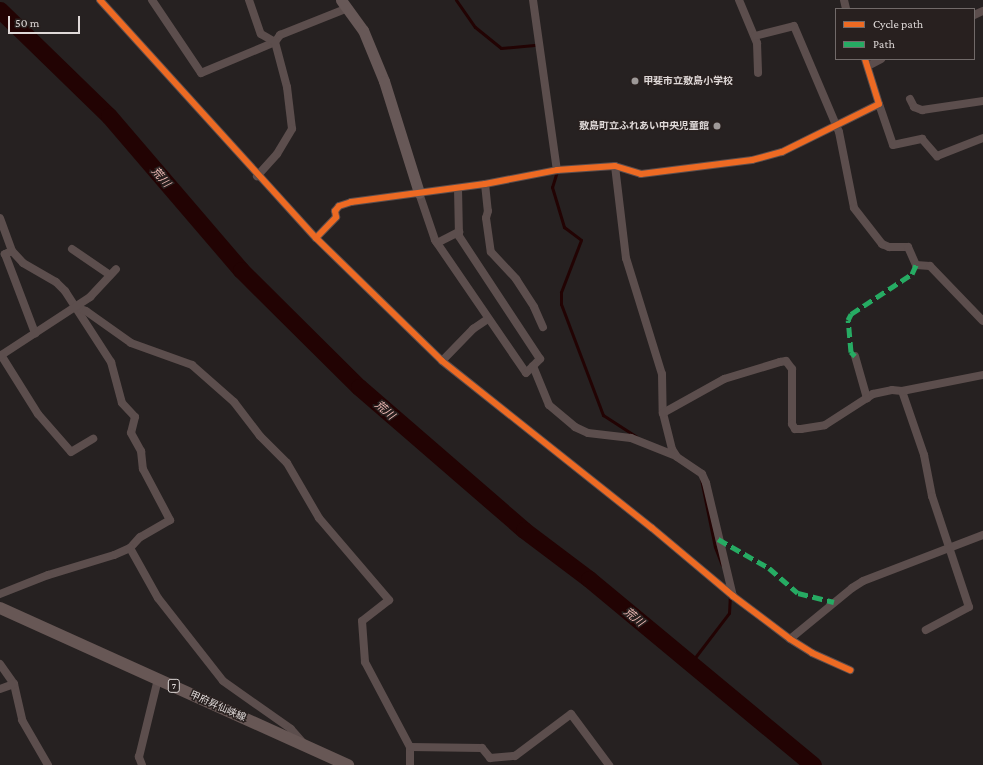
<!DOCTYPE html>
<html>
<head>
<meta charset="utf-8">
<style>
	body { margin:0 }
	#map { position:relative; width:983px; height:765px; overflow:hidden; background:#262121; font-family:"Crimson Pro","Noto Sans JP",serif }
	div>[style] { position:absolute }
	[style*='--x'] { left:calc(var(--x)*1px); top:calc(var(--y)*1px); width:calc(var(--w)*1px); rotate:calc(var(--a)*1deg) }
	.stream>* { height:3px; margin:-1.5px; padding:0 1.5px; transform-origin:1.5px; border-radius:1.5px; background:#220303 }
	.river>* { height:17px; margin:-8.5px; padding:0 8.5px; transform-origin:8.5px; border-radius:8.5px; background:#220303 }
	.street>* { height:8px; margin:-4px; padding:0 4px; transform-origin:4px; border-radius:4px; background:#5c4e4d }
	.secondary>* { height:11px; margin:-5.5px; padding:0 5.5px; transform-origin:5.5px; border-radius:5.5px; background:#675857 }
	.primary>* { height:12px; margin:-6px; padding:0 6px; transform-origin:6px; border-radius:6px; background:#675755 }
	.quiet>* { height:5px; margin-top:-2.5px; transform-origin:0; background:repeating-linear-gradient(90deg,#26ab63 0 10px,transparent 0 15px) }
	.cycleway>* { height:6px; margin:-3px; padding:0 3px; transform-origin:3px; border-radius:3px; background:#ed6a23 }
	.dots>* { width:11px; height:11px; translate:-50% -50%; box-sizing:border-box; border:2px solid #28201f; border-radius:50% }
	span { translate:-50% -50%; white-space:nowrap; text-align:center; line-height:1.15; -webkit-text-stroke:3px #28201f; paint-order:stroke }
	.shield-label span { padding:1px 3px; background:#28201f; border:1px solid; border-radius:3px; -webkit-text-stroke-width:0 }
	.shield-label { font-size:9px; color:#dfd9d8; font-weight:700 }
	.poi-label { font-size:10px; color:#dfd9d8; font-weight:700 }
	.left { translate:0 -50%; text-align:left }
	.right { translate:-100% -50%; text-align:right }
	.street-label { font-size:10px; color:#dfd9d8 }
	.water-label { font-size:11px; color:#f2bdb8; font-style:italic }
	.legend { position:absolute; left:835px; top:8px; width:140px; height:52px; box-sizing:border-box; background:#28201f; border:1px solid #716a69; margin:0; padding:5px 7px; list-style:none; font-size:12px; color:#dfd9d8 }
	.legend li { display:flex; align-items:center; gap:8px; height:20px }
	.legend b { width:20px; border:1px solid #716a69 }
	.scale { position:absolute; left:8px; top:16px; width:72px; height:18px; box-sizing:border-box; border:2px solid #dfd9d8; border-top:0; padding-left:5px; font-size:12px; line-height:14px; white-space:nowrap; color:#dfd9d8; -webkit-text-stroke:3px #28201f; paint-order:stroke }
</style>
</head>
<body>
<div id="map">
	<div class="stream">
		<div style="--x:456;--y:0;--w:33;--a:55"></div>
		<div style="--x:475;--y:27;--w:33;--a:39"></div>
		<div style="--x:501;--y:48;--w:36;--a:-5"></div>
		<div style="--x:537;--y:45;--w:2;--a:90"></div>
		<div style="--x:557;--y:171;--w:17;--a:107"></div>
		<div style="--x:552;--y:187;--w:42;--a:73.3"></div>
		<div style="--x:564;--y:227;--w:21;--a:37"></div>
		<div style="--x:581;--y:240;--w:56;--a:111"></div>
		<div style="--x:561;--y:292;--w:12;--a:90"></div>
		<div style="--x:561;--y:304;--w:119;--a:69.3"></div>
		<div style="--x:603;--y:415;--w:40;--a:32.9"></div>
		<div style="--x:701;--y:479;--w:69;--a:78.4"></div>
		<div style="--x:715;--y:547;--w:19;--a:69"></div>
		<div style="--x:690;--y:664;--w:64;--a:-52.6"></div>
		<div style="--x:729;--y:613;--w:17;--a:-87"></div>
	</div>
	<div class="river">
		<div style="--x:0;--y:10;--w:152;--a:44.2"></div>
		<div style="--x:109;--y:116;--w:203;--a:49.4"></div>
		<div style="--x:241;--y:270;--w:166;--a:44.8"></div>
		<div style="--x:359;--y:387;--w:218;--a:40.9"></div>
		<div style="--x:524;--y:530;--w:81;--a:37"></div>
		<div style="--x:589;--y:579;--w:291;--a:39.7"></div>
	</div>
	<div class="street">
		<div style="--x:100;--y:0;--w:321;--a:47.8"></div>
		<div style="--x:316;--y:238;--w:176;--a:44.3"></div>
		<div style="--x:442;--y:361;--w:268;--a:38.5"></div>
		<div style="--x:652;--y:528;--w:106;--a:40"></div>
		<div style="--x:733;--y:596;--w:71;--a:37"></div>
		<div style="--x:790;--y:639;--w:26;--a:32"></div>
		<div style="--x:812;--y:653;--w:42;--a:24.1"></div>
		<div style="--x:152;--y:0;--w:88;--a:56.1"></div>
		<div style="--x:201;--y:73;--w:80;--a:-22.7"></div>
		<div style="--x:275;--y:42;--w:9;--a:-54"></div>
		<div style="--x:280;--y:35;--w:73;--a:-21.7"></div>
		<div style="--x:249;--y:0;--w:36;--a:71"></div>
		<div style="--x:261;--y:34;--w:16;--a:30"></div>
		<div style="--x:275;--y:42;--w:47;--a:75.1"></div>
		<div style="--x:287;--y:87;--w:42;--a:83.2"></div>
		<div style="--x:292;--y:129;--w:29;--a:121"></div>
		<div style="--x:277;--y:154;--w:30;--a:132"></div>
		<div style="--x:533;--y:0;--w:172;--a:82"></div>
		<div style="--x:739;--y:0;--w:47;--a:67.3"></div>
		<div style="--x:757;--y:43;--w:30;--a:88"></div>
		<div style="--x:844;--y:0;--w:9;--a:77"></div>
		<div style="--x:974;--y:15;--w:10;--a:-24"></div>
		<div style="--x:755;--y:36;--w:40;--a:-14.4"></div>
		<div style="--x:794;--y:26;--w:115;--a:67"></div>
		<div style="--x:839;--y:132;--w:77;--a:78.8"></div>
		<div style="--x:854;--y:208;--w:46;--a:52.1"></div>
		<div style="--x:882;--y:244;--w:8;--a:23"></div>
		<div style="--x:889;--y:247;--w:19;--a:0"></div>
		<div style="--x:908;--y:247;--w:20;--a:66"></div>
		<div style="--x:916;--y:265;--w:14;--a:4"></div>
		<div style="--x:930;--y:266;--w:76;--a:46.1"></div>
		<div style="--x:868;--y:66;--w:15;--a:-28"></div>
		<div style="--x:910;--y:99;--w:9;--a:63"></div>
		<div style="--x:914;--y:107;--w:9;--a:21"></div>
		<div style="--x:922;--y:110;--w:62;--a:-8.4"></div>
		<div style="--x:879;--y:104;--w:43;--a:71.1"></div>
		<div style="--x:893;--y:145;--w:30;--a:-12"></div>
		<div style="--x:922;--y:139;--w:23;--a:49"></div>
		<div style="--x:937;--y:156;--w:49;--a:-21.4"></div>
		<div style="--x:615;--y:166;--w:93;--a:83.2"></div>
		<div style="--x:626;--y:258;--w:121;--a:72.8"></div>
		<div style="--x:662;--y:374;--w:39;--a:89"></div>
		<div style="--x:663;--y:413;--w:37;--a:76"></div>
		<div style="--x:672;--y:449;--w:9;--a:58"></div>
		<div style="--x:677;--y:457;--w:30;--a:34"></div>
		<div style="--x:702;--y:474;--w:10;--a:66"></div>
		<div style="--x:706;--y:483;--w:116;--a:76.6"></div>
		<div style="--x:485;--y:184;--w:27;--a:84"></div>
		<div style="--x:488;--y:211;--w:7;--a:106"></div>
		<div style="--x:486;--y:218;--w:34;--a:82"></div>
		<div style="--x:491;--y:252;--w:37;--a:47"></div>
		<div style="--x:516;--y:279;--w:33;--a:57"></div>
		<div style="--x:534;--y:307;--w:22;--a:66"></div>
		<div style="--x:419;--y:193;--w:50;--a:71.2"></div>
		<div style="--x:435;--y:240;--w:161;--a:55.6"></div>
		<div style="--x:526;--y:373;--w:20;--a:-45"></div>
		<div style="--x:540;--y:359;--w:147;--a:-123.4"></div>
		<div style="--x:459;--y:236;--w:48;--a:-91.2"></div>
		<div style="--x:0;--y:218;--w:35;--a:70"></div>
		<div style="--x:12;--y:251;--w:16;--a:47"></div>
		<div style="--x:23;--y:263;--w:38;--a:30"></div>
		<div style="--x:56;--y:282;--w:13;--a:45"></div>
		<div style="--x:65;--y:291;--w:85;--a:57.1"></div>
		<div style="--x:111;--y:362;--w:42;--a:75"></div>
		<div style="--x:122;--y:403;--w:19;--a:47"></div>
		<div style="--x:135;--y:417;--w:16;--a:104"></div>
		<div style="--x:131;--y:433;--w:21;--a:61"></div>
		<div style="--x:141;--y:451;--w:18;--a:84"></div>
		<div style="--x:143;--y:469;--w:58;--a:62.1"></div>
		<div style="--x:170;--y:520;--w:34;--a:150"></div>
		<div style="--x:140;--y:537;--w:15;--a:132"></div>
		<div style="--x:130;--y:548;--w:17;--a:156"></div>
		<div style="--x:114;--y:555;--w:69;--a:163.1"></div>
		<div style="--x:48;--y:575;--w:52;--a:158.4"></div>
		<div style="--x:316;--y:238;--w:29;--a:-46"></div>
		<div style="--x:336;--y:217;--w:6;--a:-99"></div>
		<div style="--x:335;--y:211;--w:6;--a:-51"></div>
		<div style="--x:339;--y:206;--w:13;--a:-18"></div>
		<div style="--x:351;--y:202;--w:135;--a:-7.7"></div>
		<div style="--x:485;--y:184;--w:73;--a:-11"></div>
		<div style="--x:557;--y:170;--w:58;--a:-3.9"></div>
		<div style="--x:615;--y:166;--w:27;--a:17"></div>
		<div style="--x:641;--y:174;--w:112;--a:-7.2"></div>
		<div style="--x:752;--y:160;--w:31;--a:-15"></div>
		<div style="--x:782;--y:152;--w:108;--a:-26.3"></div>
		<div style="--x:879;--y:104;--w:47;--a:-107.3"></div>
		<div style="--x:437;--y:243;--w:25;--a:-27"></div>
		<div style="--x:72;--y:249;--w:46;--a:34.4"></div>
		<div style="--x:12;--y:251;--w:8;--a:157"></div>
		<div style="--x:5;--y:254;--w:85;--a:69.2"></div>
		<div style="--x:76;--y:307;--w:11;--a:22"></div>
		<div style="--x:86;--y:311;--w:55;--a:35.4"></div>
		<div style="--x:131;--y:343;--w:65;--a:19.8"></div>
		<div style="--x:192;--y:365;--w:56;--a:41.4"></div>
		<div style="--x:234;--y:402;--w:43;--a:52.6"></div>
		<div style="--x:260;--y:436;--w:38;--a:45"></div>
		<div style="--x:287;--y:463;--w:64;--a:59.8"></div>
		<div style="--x:319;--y:518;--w:108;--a:49.5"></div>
		<div style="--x:389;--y:600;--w:34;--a:142"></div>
		<div style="--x:362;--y:621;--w:41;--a:85.8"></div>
		<div style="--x:365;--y:662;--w:96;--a:62.1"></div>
		<div style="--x:410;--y:747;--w:18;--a:90"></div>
		<div style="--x:1;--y:355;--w:70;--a:57.9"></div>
		<div style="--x:38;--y:414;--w:50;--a:49"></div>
		<div style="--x:71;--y:452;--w:26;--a:-31"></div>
		<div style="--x:0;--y:356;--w:108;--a:-33.2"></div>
		<div style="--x:90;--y:297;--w:38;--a:-47"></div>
		<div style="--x:855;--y:356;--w:44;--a:74.1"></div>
		<div style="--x:442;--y:361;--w:45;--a:-45.9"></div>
		<div style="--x:473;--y:329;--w:18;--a:-34"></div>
		<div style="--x:533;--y:366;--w:42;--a:67.7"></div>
		<div style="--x:549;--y:405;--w:34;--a:40"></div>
		<div style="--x:575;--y:427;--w:14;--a:25"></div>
		<div style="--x:588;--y:433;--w:43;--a:6.6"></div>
		<div style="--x:631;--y:438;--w:48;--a:21.8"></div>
		<div style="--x:902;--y:391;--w:68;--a:71"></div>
		<div style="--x:924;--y:455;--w:42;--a:79"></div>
		<div style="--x:932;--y:496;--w:117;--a:71.6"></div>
		<div style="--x:969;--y:607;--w:49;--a:151.9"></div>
		<div style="--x:663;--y:413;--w:70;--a:-29.1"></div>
		<div style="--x:724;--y:379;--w:59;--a:-16.9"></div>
		<div style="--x:780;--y:362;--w:6;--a:-9"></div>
		<div style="--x:786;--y:361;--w:10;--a:53"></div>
		<div style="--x:792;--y:369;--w:55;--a:90"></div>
		<div style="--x:792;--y:424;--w:6;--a:59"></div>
		<div style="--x:795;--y:429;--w:6;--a:0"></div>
		<div style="--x:801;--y:429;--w:24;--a:-9"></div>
		<div style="--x:825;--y:425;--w:57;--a:-32.9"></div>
		<div style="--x:873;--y:394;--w:19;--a:-12"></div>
		<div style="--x:892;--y:390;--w:10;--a:6"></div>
		<div style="--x:902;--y:391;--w:83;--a:-11.2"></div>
		<div style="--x:130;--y:548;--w:57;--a:60.8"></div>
		<div style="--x:158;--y:598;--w:105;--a:51.9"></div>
		<div style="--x:223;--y:681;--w:83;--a:35.2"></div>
		<div style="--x:291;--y:729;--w:18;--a:49"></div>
		<div style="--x:790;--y:639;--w:80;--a:-39.4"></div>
		<div style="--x:852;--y:588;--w:13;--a:-32"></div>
		<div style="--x:863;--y:581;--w:129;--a:-21"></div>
		<div style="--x:0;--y:664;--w:24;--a:55"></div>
		<div style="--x:14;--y:684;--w:37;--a:77"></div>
		<div style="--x:22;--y:720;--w:52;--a:60"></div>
		<div style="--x:0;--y:689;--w:15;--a:-20"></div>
		<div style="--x:410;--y:747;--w:72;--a:0.8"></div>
		<div style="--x:482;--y:748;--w:13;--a:51"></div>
		<div style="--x:490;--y:758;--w:25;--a:-5"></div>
		<div style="--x:515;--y:756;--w:70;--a:-36.9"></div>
		<div style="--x:571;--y:714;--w:64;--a:53.3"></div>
		<div style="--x:142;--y:765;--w:9;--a:-111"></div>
		<div style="--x:139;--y:757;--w:80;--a:-76.3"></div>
	</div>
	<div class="secondary">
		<div style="--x:341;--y:0;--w:37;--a:54"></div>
		<div style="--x:363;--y:30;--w:55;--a:67.6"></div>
		<div style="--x:384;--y:81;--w:117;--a:72.6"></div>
	</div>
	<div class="primary">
		<div style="--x:0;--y:608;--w:382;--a:24.3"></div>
	</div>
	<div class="quiet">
		<div style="--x:855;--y:356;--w:6;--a:-135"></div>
		<div style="--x:851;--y:352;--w:32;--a:-95"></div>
		<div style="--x:848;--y:320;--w:7;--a:-63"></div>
		<div style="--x:851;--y:314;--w:73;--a:-33.3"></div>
		<div style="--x:912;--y:274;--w:10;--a:-66"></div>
		<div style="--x:718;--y:539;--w:59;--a:29.6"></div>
		<div style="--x:769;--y:568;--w:38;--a:41"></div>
		<div style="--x:798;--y:593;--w:37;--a:14"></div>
	</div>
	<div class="cycleway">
		<div style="--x:100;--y:0;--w:321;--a:47.8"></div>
		<div style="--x:316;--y:238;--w:176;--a:44.3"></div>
		<div style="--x:442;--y:361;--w:268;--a:38.5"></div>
		<div style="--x:652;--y:528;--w:106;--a:40"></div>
		<div style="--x:733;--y:596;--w:71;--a:37"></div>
		<div style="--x:790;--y:639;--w:26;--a:32"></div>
		<div style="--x:812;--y:653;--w:42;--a:24.1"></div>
		<div style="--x:316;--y:238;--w:29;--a:-46"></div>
		<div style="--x:336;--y:217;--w:6;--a:-99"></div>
		<div style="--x:335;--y:211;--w:6;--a:-51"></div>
		<div style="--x:339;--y:206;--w:13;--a:-18"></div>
		<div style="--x:351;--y:202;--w:135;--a:-7.7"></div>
		<div style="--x:485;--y:184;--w:73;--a:-11"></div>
		<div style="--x:557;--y:170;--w:58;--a:-3.9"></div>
		<div style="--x:615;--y:166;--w:27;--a:17"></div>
		<div style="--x:641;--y:174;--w:112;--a:-7.2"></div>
		<div style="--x:752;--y:160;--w:31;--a:-15"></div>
		<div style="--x:782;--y:152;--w:108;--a:-26.3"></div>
		<div style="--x:879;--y:104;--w:47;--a:-107.3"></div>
	</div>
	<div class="dots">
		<div style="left:635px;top:81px;background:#9e9998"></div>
		<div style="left:717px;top:126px;background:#9e9998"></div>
	</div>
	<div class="shield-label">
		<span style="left:174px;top:686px">7</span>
	</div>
	<div class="poi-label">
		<span class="left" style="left:643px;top:81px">甲斐市立敷島小学校</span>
		<span class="right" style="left:709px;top:126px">敷島町立ふれあい中央児童館</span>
	</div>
	<div class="street-label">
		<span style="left:218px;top:706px;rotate:24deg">甲府昇仙峡線</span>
	</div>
	<div class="water-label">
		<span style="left:161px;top:177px;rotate:49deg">荒川</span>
		<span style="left:385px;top:410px;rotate:41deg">荒川</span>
		<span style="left:634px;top:617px;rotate:40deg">荒川</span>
	</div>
	<ul class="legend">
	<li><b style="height:5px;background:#ed6a23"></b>Cycle path</li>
	<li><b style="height:5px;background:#26ab63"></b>Path</li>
	</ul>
	<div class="scale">50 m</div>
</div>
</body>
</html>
